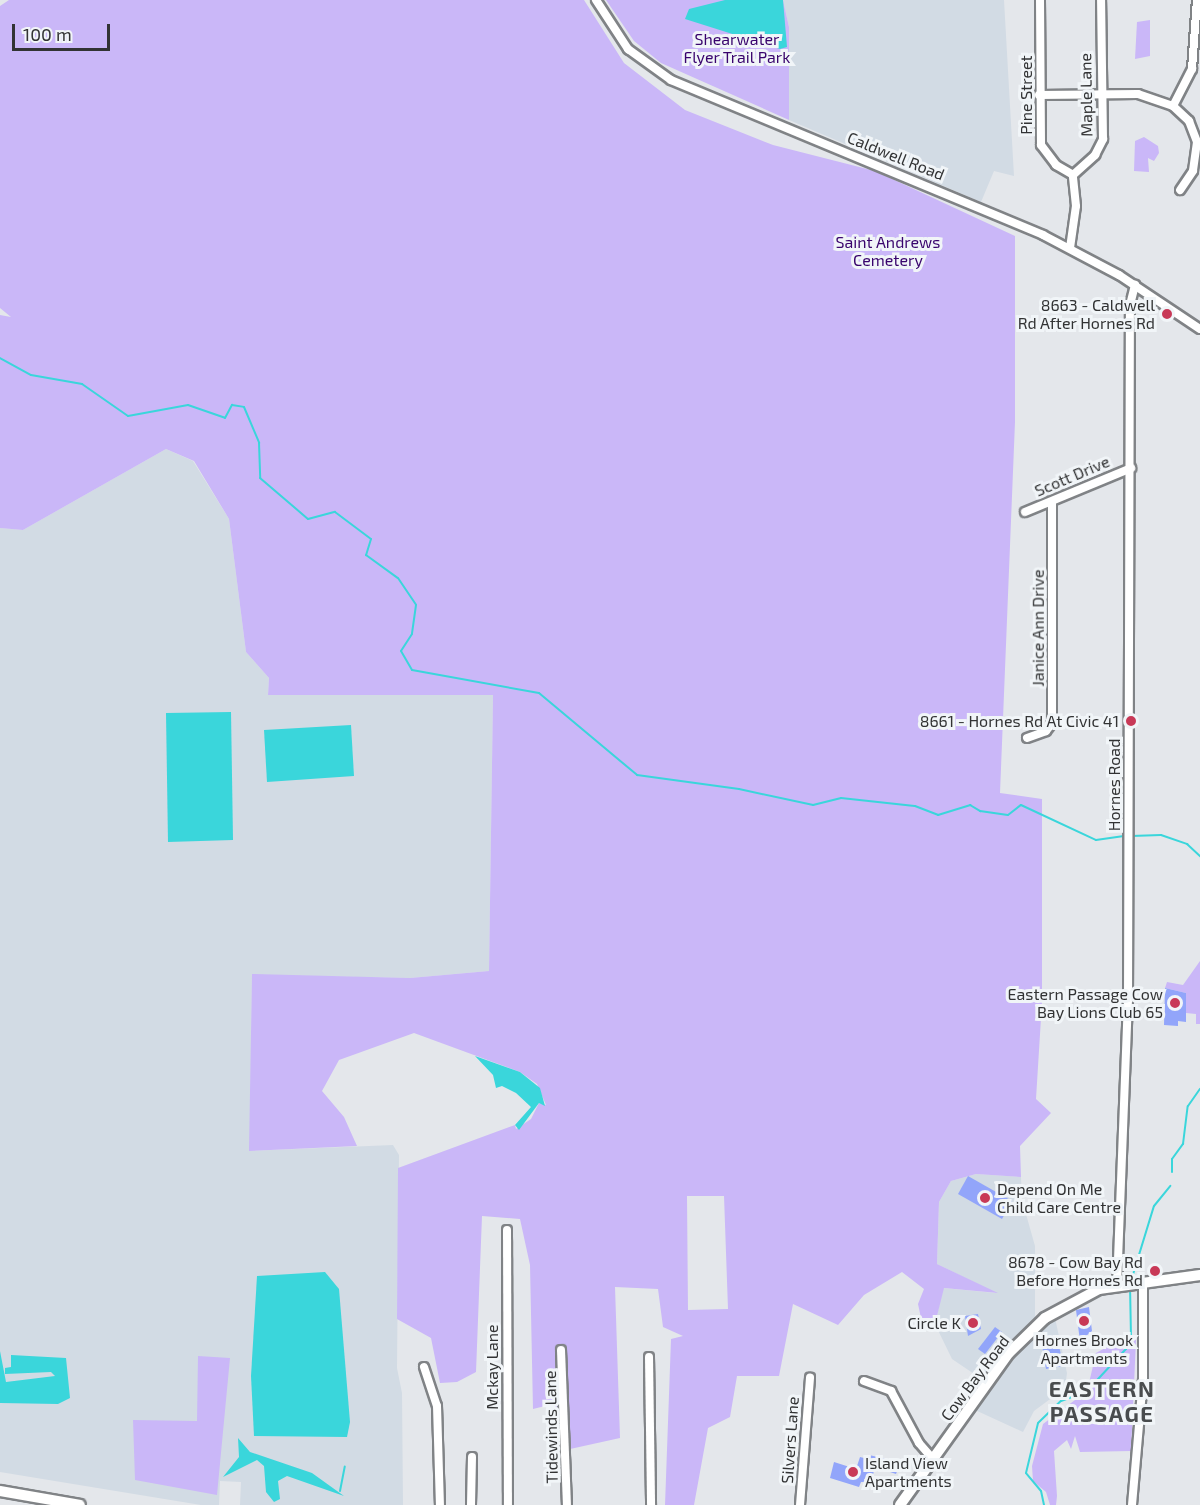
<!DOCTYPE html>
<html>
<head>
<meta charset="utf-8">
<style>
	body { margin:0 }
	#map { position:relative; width:1200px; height:1505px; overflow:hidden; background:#e4e7eb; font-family:"Exo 2",sans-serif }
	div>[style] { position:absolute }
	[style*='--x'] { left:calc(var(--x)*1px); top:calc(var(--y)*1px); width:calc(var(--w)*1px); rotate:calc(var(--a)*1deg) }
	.built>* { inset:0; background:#d2dbe4 }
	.green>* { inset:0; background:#cab7f8 }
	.water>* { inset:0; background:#3ad6db }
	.stream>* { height:2px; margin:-1px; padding:0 1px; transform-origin:1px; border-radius:1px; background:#3ad6db }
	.building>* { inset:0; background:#92a5fa }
	.roads { filter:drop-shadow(2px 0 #808386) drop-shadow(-2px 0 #808386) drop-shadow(0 2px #808386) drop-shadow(0 -2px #808386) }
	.minor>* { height:8px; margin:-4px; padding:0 4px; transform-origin:4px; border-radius:4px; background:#fff }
	.major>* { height:10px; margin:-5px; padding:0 5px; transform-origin:5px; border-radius:5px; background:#fff }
	.dots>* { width:16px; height:16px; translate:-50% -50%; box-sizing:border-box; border:3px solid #f1f5f8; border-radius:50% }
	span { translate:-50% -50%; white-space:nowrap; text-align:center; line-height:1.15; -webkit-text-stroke:6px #f1f5f8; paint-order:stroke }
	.park-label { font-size:16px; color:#39046d }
	.street-label { font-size:16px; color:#323334 }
	.poi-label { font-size:16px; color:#323334 }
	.right { translate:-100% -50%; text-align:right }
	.left { translate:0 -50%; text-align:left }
	.district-label { font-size:22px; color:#494c4e; font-weight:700; letter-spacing:1.5px }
	.scale { position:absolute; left:12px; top:24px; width:98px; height:27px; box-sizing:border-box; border:3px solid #323334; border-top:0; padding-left:8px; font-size:18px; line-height:21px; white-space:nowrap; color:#323334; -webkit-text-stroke:4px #f1f5f8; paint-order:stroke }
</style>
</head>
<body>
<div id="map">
	<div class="built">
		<div style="clip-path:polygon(783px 0,1004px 0,1014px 176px,994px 171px,981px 202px,789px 120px,789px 27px)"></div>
		<div style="clip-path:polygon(166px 449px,193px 461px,229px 519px,246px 652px,269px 678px,268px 695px,493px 695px,489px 971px,410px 978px,252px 975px,250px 1151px,393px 1145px,399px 1155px,397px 1368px,402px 1393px,403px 1505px,240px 1505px,241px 1482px,220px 1481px,219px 1505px,201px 1505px,0 1472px,0 528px,23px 530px)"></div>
		<div style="clip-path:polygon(976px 1174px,1021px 1177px,1022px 1200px,1035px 1246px,1035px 1328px,989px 1384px,952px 1359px,935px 1324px,943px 1288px,996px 1293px,937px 1264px,939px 1202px,951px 1181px)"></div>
		<div style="clip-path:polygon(1055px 1318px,1067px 1373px,1065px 1388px,1034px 1411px,1023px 1432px,975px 1410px,1023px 1346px)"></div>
	</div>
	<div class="green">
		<div style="clip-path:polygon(evenodd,9px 0,584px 0,624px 63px,685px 110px,773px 145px,875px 171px,1015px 236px,1015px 422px,1000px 793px,1042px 799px,1042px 1002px,1036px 1099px,1051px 1113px,1020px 1146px,1021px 1177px,976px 1174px,951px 1181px,939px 1202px,937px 1264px,998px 1293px,944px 1288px,935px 1324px,921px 1318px,918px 1304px,924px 1289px,902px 1272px,864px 1295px,838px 1325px,793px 1304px,779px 1376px,737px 1376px,730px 1417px,708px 1428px,694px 1505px,665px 1505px,671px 1339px,683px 1336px,663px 1327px,658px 1289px,615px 1287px,620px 1438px,552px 1453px,556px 1442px,553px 1404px,533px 1409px,530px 1265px,520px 1219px,482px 1216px,476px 1372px,457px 1382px,440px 1383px,431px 1338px,397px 1319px,398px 1168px,515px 1125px,516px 1129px,531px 1119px,539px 1103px,546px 1105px,537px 1084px,520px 1072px,414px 1033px,339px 1060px,322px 1091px,344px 1117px,357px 1146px,249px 1151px,252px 974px,410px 978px,489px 971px,493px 695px,268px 695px,269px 678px,246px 652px,229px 519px,194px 461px,166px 449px,23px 530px,0 528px,0 315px,11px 317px,0 308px,0 6px,9px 0,687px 1196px,724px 1196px,728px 1309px,688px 1310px,687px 1196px)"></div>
		<div style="clip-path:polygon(606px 0,783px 0,789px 27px,789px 120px,661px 63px,634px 41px)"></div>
		<div style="clip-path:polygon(1150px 20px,1150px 56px,1135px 59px,1137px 22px)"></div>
		<div style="clip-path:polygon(1144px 137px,1158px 146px,1159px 153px,1154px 161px,1148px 158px,1149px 172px,1134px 171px,1135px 141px)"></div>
		<div style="clip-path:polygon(1200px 961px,1200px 1024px,1196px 1024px,1196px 1014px,1186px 1013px,1186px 993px,1165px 988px,1167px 982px,1183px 985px)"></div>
		<div style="clip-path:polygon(1136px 1340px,1131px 1451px,1080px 1452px,1075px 1436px,1071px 1449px,1067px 1440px,1054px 1451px,1057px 1496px,1056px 1505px,1050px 1505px,1046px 1492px,1033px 1481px,1032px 1466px,1043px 1424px,1075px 1400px,1073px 1388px,1089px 1383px,1096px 1353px,1118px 1341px)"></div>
		<div style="clip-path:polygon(198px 1356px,230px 1358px,217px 1495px,135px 1480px,133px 1420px,197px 1421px)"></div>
	</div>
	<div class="water">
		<div style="clip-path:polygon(725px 0,783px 0,787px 47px,780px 49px,685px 19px,689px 9px)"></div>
		<div style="clip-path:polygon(231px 712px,233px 840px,168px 842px,166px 713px)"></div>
		<div style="clip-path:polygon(351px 725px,354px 776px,267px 782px,264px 730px)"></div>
		<div style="clip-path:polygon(475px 1056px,520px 1072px,540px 1088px,545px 1106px,539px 1103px,519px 1130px,515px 1125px,531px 1107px,516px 1093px,502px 1086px,496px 1088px,493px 1075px)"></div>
		<div style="clip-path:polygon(325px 1272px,339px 1289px,350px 1422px,347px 1437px,254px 1436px,251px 1376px,257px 1276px)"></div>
		<div style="clip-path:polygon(0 1351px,6px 1382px,55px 1376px,51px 1372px,5px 1374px,5px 1368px,11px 1367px,11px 1355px,66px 1358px,70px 1398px,58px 1404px,0 1403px)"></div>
		<div style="clip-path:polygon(238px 1438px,250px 1452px,312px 1473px,344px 1496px,287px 1476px,278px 1481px,280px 1499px,274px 1502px,266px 1492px,264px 1466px,257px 1460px,223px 1477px,239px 1457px)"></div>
	</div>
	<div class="stream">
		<div style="--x:0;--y:358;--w:35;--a:29"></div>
		<div style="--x:31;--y:375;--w:52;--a:10"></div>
		<div style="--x:82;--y:384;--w:56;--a:34.8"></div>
		<div style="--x:128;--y:416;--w:61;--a:-10.4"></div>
		<div style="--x:188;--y:405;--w:39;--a:19"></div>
		<div style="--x:225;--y:418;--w:15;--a:-62"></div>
		<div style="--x:232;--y:405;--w:12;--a:9"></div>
		<div style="--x:244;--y:407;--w:39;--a:67"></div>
		<div style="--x:259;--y:443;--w:35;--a:88"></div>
		<div style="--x:260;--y:478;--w:63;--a:40.5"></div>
		<div style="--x:308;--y:519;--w:28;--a:-15"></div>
		<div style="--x:335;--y:512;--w:45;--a:36.9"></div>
		<div style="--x:371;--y:539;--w:17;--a:107"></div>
		<div style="--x:366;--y:555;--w:39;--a:36"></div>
		<div style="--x:398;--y:578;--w:32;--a:56"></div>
		<div style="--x:416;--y:605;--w:29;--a:98"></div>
		<div style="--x:412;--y:634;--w:20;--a:123"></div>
		<div style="--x:401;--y:651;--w:22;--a:60"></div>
		<div style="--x:412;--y:670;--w:129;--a:10.3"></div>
		<div style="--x:539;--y:693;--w:128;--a:39.9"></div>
		<div style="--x:637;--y:775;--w:103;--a:7.8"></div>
		<div style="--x:739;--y:789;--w:76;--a:12.2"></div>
		<div style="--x:813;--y:805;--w:29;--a:-14"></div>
		<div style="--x:841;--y:798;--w:74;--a:6.2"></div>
		<div style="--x:915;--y:806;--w:25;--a:21"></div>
		<div style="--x:938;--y:815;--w:34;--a:-17"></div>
		<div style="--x:970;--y:805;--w:12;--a:31"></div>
		<div style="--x:980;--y:811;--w:28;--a:8"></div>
		<div style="--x:1008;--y:815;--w:16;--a:-38"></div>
		<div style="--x:1021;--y:805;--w:83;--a:25"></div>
		<div style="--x:1096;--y:840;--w:30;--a:-8"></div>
		<div style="--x:1131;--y:836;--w:30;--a:-2"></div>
		<div style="--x:1161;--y:835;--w:28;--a:19"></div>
		<div style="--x:1187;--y:844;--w:18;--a:43"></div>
		<div style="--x:1172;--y:1172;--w:13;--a:-90"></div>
		<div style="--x:1172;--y:1159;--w:19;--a:-54"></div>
		<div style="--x:1183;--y:1144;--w:38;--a:-83"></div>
		<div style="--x:1188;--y:1106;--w:21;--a:-55"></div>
		<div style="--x:1131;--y:1281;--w:78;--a:-73"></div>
		<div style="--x:1154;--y:1206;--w:26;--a:-51"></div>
		<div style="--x:340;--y:1491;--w:25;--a:-79"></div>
		<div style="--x:1044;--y:1505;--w:14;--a:-102"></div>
		<div style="--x:1041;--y:1491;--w:23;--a:-130"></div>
		<div style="--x:1026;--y:1473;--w:51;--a:-76.5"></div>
		<div style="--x:1038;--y:1423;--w:32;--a:-44"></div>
		<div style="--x:1061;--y:1401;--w:27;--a:-20"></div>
		<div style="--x:1086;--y:1392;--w:59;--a:-47.1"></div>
		<div style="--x:1126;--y:1349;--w:13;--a:-67"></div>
		<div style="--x:1131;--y:1337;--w:50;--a:-91.1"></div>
	</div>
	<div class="building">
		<div style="clip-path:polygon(1165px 988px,1186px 993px,1186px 1022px,1178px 1021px,1178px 1026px,1164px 1025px)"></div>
		<div style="clip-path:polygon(968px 1176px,1012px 1201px,1002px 1219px,958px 1194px)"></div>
		<div style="clip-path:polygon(1089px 1307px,1092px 1331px,1080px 1341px,1076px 1310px)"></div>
		<div style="clip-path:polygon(978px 1314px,981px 1329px,968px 1336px,965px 1316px)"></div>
		<div style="clip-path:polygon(995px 1327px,1002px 1332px,985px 1354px,978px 1349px)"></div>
		<div style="clip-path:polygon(1057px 1335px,1063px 1366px,1046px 1369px,1041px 1339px)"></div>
		<div style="clip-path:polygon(869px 1455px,895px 1461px,899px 1466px,896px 1474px,875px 1467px,871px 1482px,861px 1482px,859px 1487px,830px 1478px,834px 1462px,856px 1469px,860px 1457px,868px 1459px)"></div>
	</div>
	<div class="roads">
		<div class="minor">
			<div style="--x:596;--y:0;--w:59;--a:56.9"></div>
			<div style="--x:628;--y:49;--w:53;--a:35.8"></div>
			<div style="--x:671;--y:80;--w:403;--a:22.6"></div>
			<div style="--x:1043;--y:235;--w:86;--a:27.8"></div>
			<div style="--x:1119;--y:275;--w:97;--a:33.7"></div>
			<div style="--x:1040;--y:0;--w:145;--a:89.6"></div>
			<div style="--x:1041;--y:145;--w:25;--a:53"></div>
			<div style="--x:1056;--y:165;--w:20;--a:30"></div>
			<div style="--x:1039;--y:95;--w:99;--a:-0.6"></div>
			<div style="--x:1138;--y:94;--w:37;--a:19"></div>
			<div style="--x:1173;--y:106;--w:22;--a:43"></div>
			<div style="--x:1189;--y:121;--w:22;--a:69"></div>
			<div style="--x:1197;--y:142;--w:29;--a:98"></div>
			<div style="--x:1193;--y:171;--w:23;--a:124"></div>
			<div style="--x:1173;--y:106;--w:42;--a:-62.8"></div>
			<div style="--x:1192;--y:69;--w:69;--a:-85.9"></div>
			<div style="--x:1073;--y:175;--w:30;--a:-42"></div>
			<div style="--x:1095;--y:155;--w:18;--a:-63"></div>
			<div style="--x:1103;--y:139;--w:139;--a:-90.8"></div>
			<div style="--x:1070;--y:248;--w:42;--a:-81.9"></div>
			<div style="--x:1076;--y:206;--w:31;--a:-96"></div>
			<div style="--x:1025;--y:512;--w:115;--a:-22.5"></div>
			<div style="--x:1027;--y:738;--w:20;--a:-20"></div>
			<div style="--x:1046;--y:731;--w:10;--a:-53"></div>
			<div style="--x:1052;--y:723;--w:221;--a:-90"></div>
			<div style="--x:507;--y:1230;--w:275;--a:89.8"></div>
			<div style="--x:1117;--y:1286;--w:286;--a:-87.8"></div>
			<div style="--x:1128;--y:1000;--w:695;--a:-89.84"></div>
			<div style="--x:1130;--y:305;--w:21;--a:-76"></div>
			<div style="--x:561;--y:1350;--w:155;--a:87.8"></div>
			<div style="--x:649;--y:1357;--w:148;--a:89.2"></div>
			<div style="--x:424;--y:1367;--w:41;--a:71.6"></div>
			<div style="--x:437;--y:1406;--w:99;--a:88.3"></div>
			<div style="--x:864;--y:1381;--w:29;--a:20"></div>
			<div style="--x:891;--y:1391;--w:59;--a:61.7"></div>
			<div style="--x:919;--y:1443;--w:21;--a:49"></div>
			<div style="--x:471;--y:1505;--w:48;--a:-88.8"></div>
			<div style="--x:800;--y:1505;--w:128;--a:-85.5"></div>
			<div style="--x:1132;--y:1505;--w:127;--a:-85"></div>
			<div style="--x:1143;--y:1378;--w:96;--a:-90"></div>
		</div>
		<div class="major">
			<div style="--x:0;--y:1491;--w:81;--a:9.9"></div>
			<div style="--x:900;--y:1505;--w:187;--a:-54.4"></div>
			<div style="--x:1009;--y:1353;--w:50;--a:-44.2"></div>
			<div style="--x:1045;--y:1318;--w:61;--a:-28.2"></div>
			<div style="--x:1099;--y:1289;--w:102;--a:-7.9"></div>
		</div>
	</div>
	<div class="dots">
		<div style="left:1167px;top:314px;background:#c83957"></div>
		<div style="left:1131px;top:721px;background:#c83957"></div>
		<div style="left:1175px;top:1003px;background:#c83957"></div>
		<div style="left:985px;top:1198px;background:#c83957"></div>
		<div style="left:1155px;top:1271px;background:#c83957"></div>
		<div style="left:1084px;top:1321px;background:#c83957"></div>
		<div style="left:973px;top:1323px;background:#c83957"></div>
		<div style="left:853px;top:1472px;background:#c83957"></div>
	</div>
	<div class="park-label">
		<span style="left:737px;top:48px">Shearwater<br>Flyer Trail Park</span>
		<span style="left:888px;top:251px">Saint Andrews<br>Cemetery</span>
	</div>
	<div class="street-label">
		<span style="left:1026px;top:95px;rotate:-90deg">Pine Street</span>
		<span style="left:1086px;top:95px;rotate:-91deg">Maple Lane</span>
		<span style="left:896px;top:156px;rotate:22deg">Caldwell Road</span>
		<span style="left:1072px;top:476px;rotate:-23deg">Scott Drive</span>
		<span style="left:1038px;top:628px;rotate:-90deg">Janice Ann Drive</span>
		<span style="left:1114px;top:785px;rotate:-90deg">Hornes Road</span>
		<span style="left:492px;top:1367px;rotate:-90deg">Mckay Lane</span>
		<span style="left:975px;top:1378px;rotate:-53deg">Cow Bay Road</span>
		<span style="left:551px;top:1427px;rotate:-91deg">Tidewinds Lane</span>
		<span style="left:790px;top:1440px;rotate:-86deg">Silvers Lane</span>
	</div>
	<div class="poi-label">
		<span class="right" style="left:1155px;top:314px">8663 - Caldwell<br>Rd After Hornes Rd</span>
		<span class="right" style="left:1119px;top:721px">8661 - Hornes Rd At Civic 41</span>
		<span class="right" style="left:1163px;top:1003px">Eastern Passage Cow<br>Bay Lions Club 65</span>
		<span class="left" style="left:997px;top:1198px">Depend On Me<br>Child Care Centre</span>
		<span class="right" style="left:1143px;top:1271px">8678 - Cow Bay Rd<br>Before Hornes Rd</span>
		<span class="right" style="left:961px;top:1323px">Circle K</span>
		<span style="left:1084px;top:1349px">Hornes Brook<br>Apartments</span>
		<span class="left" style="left:865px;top:1472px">Island View<br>Apartments</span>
	</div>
	<div class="district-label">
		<span style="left:1102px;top:1401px">EASTERN<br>PASSAGE</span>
	</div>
	<div class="scale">100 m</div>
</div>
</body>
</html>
